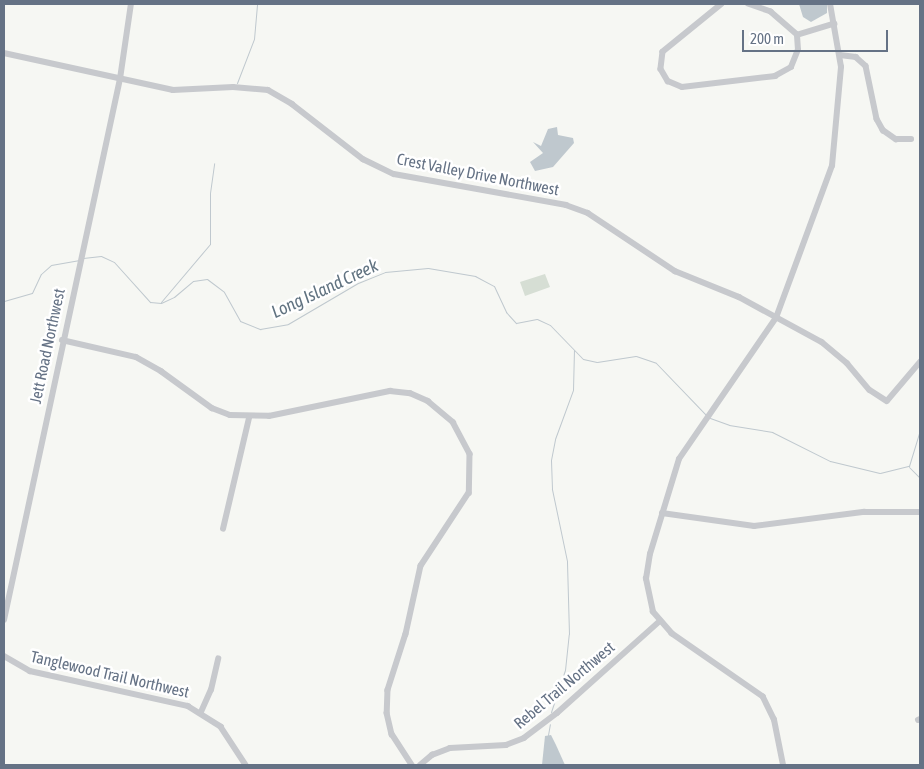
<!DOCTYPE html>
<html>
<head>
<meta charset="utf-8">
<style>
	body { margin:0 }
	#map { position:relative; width:924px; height:769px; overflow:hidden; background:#f6f7f3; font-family:"Asap Condensed",sans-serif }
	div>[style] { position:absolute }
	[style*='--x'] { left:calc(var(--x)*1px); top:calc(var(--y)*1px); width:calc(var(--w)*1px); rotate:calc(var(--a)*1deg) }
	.green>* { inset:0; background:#d6ded4 }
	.water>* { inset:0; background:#bfc8ce }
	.stream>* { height:1px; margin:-0.5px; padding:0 0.5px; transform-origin:0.5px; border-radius:0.5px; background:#bfc8ce }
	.minor>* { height:5.5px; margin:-2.75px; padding:0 2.75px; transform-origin:2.75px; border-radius:2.75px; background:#c7c9cd }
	span { translate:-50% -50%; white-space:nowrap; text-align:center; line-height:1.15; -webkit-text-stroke:5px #fff; paint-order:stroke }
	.street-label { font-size:16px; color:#657285 }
	.water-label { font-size:18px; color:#617381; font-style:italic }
	.frame { position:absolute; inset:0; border:5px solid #657285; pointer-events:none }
	.scale { position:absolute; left:742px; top:30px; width:146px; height:22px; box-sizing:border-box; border:2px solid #657285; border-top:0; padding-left:6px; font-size:15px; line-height:18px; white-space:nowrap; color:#657285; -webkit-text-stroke:4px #fff; paint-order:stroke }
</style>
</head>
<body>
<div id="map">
	<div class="green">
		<div style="clip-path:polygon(545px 274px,550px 287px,525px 296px,520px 282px)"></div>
	</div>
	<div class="water">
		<div style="clip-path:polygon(799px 4px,827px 4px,827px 13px,811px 22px,803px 17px)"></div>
		<div style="clip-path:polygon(557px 127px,558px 135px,573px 138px,574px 143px,553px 167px,535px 171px,530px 162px,543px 153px,533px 142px,541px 146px,548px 129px)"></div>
		<div style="clip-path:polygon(551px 735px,556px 745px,565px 765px,542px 765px,545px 736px)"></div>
	</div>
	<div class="stream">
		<div style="--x:237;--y:83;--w:47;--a:-68.9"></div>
		<div style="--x:254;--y:39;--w:35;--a:-85"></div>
		<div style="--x:83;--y:258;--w:18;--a:-6"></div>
		<div style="--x:101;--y:256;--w:14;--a:25"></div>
		<div style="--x:114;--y:262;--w:54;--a:48"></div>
		<div style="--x:150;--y:302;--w:11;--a:5"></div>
		<div style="--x:161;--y:303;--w:14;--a:-25"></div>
		<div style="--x:174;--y:297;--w:25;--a:-40"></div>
		<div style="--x:193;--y:281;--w:14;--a:-8"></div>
		<div style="--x:207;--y:279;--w:21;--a:37"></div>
		<div style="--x:224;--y:292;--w:33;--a:61"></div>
		<div style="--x:240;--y:321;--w:22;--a:22"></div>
		<div style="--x:260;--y:329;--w:28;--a:-10"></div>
		<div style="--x:288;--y:324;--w:81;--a:-30.4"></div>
		<div style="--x:358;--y:283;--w:29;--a:-22"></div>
		<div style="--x:385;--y:272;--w:43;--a:-5.3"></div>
		<div style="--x:428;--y:268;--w:48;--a:9.7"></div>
		<div style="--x:475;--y:276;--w:21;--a:28"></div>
		<div style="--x:494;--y:286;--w:29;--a:65"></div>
		<div style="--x:506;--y:312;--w:15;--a:48"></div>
		<div style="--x:516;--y:323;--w:21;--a:-11"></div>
		<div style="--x:537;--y:319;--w:14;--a:25"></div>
		<div style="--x:550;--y:325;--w:47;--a:45.9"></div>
		<div style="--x:583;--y:359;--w:14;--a:12"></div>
		<div style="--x:597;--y:362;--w:39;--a:-9"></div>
		<div style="--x:636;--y:356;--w:21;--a:19"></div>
		<div style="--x:656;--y:363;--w:74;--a:46.1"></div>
		<div style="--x:4;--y:301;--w:29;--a:-16"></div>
		<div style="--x:32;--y:293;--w:21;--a:-65"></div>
		<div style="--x:41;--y:274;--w:13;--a:-42"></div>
		<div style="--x:51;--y:265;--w:29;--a:-10"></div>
		<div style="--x:161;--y:302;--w:76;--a:-49.8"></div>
		<div style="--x:210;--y:244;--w:51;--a:-90"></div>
		<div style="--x:210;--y:193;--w:30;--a:-82"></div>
		<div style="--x:710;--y:418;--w:20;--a:20"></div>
		<div style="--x:729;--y:425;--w:44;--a:9.2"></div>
		<div style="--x:772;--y:432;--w:65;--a:26.6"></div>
		<div style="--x:830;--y:461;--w:51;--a:13.5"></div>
		<div style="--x:880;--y:473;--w:30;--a:-14"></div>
		<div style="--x:909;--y:466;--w:39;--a:-73"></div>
		<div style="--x:909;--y:467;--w:16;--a:45"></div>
		<div style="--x:551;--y:712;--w:44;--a:-71.6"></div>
		<div style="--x:565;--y:670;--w:36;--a:-84"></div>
		<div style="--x:569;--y:634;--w:73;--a:-91.6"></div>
		<div style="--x:567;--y:561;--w:74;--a:-101.8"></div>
		<div style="--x:552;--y:489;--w:29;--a:-92"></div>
		<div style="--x:551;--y:460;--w:21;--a:-79"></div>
		<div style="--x:555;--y:439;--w:52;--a:-69.8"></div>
		<div style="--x:573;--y:390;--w:40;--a:-88.6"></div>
		<div style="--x:548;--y:735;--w:11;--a:-80"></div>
	</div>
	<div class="minor">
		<div style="--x:722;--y:4;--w:76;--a:140.9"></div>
		<div style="--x:663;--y:52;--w:17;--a:97"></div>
		<div style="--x:661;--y:69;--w:14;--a:60"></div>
		<div style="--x:668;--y:81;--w:15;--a:23"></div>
		<div style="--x:682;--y:87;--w:94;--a:-6.7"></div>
		<div style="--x:775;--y:76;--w:18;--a:-29"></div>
		<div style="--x:791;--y:67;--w:18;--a:-68"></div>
		<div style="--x:798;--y:50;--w:15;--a:-94"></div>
		<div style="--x:797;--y:35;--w:35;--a:-139"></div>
		<div style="--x:771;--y:12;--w:24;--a:-161"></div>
		<div style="--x:797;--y:35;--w:39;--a:-17"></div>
		<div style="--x:4;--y:53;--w:173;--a:12.3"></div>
		<div style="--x:173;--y:90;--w:60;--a:-2.9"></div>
		<div style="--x:233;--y:87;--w:35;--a:5"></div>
		<div style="--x:268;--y:90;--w:28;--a:30"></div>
		<div style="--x:292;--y:104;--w:90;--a:37.8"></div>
		<div style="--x:363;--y:159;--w:34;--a:26"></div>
		<div style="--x:394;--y:174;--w:175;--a:10.2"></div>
		<div style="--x:566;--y:205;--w:23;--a:20"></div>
		<div style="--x:588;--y:213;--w:105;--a:33.7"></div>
		<div style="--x:675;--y:271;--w:69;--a:22.1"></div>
		<div style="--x:739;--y:297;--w:94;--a:28.5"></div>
		<div style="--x:822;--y:342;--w:33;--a:40"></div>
		<div style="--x:847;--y:363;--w:35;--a:50"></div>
		<div style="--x:870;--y:390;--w:20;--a:33"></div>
		<div style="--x:887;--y:401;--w:51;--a:-49.8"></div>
		<div style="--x:840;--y:55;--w:16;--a:7"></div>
		<div style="--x:856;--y:57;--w:13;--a:42"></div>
		<div style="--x:866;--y:66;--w:54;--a:78.3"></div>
		<div style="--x:877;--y:119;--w:13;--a:61"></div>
		<div style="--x:883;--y:130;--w:16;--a:35"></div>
		<div style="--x:896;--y:139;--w:15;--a:0"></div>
		<div style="--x:62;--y:340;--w:76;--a:12.9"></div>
		<div style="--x:136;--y:357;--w:29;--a:29"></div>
		<div style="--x:161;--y:371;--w:63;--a:36"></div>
		<div style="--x:212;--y:408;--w:19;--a:21"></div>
		<div style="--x:230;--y:415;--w:39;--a:1"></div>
		<div style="--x:269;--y:416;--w:124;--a:-11.7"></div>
		<div style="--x:390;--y:391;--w:20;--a:6"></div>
		<div style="--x:410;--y:393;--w:20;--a:24"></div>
		<div style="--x:428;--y:401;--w:33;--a:40"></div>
		<div style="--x:453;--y:422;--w:36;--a:62"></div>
		<div style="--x:470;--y:454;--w:39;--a:91"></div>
		<div style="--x:469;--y:493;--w:87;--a:123.3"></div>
		<div style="--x:421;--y:566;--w:70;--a:102.4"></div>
		<div style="--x:406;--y:634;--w:59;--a:107.8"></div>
		<div style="--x:388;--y:690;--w:23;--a:92"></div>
		<div style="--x:387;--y:713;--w:22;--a:77"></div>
		<div style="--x:392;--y:734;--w:37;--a:57"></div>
		<div style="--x:662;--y:513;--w:93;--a:8"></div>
		<div style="--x:754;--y:526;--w:111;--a:-7.3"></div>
		<div style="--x:864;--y:512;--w:56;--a:0"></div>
		<div style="--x:223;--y:529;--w:114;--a:-76.8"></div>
		<div style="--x:4;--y:620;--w:553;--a:-77.9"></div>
		<div style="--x:120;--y:79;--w:76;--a:-81.7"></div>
		<div style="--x:4;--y:656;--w:30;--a:30"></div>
		<div style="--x:30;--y:671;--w:162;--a:12.5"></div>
		<div style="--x:188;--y:706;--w:39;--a:32"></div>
		<div style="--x:221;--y:727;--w:45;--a:56.7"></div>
		<div style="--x:201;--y:712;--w:24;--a:-66"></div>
		<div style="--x:211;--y:690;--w:32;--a:-77"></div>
		<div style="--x:918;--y:720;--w:2;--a:-27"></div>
		<div style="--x:420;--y:765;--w:16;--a:-40"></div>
		<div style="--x:432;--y:755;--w:19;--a:-21"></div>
		<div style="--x:450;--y:748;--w:56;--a:-3.1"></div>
		<div style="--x:506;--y:745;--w:19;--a:-21"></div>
		<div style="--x:524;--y:738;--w:41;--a:-37.1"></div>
		<div style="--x:557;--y:713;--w:138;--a:-41.8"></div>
		<div style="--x:783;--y:765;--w:46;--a:-101.3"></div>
		<div style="--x:774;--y:720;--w:25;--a:-116"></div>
		<div style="--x:763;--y:697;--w:111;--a:-145.3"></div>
		<div style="--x:672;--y:634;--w:29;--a:-131"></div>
		<div style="--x:653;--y:612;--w:34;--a:-102"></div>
		<div style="--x:646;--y:579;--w:25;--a:-81"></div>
		<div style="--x:650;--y:554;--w:99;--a:-73"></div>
		<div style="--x:679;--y:459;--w:171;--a:-55.5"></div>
		<div style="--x:776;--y:318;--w:162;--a:-69.8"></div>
		<div style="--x:832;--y:166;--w:99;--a:-84.8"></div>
		<div style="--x:841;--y:67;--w:64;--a:-99.9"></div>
	</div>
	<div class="street-label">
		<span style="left:478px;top:174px;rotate:11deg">Crest Valley Drive Northwest</span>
		<span style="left:47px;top:346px;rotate:-78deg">Jett Road Northwest</span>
		<span style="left:110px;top:674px;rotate:13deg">Tanglewood Trail Northwest</span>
		<span style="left:564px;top:685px;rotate:-40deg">Rebel Trail Northwest</span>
	</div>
	<div class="water-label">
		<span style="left:325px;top:289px;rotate:-25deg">Long Island Creek</span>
	</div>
	<div class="frame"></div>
	<div class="scale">200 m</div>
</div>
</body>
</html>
